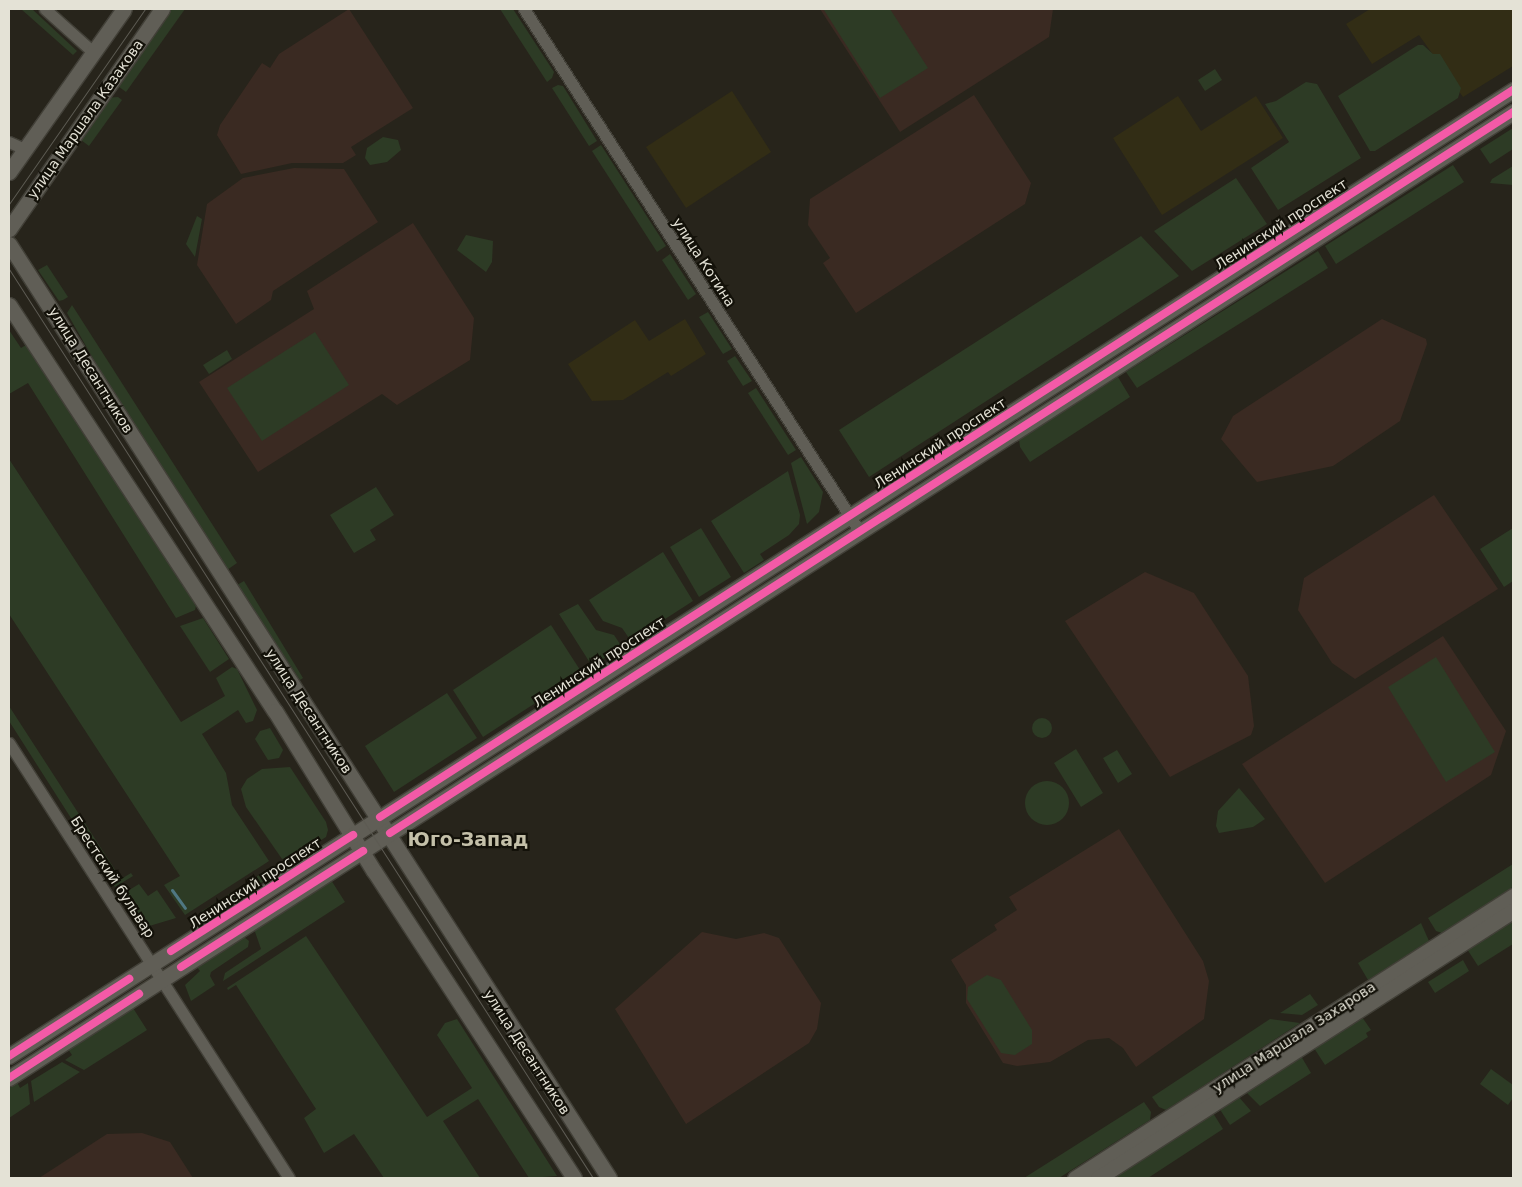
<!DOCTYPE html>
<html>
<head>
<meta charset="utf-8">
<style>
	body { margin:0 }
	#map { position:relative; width:1522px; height:1187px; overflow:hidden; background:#27241b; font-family:"DejaVu Sans",sans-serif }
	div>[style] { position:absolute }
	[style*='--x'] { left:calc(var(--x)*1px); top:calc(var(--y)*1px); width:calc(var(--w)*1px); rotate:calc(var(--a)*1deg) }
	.built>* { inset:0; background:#322d15 }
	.education>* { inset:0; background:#3a2a22 }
	.green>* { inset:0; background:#2d3b25 }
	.round { border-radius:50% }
	.stream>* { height:3px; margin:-1.5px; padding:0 1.5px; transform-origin:1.5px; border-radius:1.5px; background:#4f7782 }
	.roads { filter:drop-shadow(1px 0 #424038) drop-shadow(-1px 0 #424038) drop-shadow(0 1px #424038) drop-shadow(0 -1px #424038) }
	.street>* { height:11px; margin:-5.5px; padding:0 5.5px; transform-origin:5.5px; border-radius:5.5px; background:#605e56 }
	.secondary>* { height:15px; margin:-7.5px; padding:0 7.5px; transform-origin:7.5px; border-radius:7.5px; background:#605e56 }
	.tram>* { height:1px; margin:-0.5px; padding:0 0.5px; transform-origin:0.5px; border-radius:0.5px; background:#5d5b53 }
	.cycleway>* { height:8px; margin:-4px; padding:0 4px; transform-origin:4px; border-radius:4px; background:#f35aa7 }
	span { translate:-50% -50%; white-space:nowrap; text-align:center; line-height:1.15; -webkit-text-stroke:4.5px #131109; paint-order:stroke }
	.street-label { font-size:14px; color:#e4e2d6 }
	.district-label { font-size:19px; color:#c4c0a9; font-weight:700 }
	.frame { position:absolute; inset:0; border:10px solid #e4e2d6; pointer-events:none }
</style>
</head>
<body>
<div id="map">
	<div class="built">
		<div style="clip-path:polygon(1370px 9px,1513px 9px,1513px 66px,1463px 97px,1419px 35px,1372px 64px,1346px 24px)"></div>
		<div style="clip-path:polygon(732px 91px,771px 152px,686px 208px,646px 147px)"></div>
		<div style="clip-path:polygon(1178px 96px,1201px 131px,1256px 96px,1283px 138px,1162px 215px,1113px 138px)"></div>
		<div style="clip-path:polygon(685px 319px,706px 354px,671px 376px,668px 372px,623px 400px,592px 401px,568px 364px,635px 320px,649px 341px)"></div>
	</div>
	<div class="education">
		<div style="clip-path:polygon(349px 9px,413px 108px,351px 147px,356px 155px,343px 163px,292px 163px,241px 174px,217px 135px,220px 125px,262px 63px,270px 68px,279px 54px)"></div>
		<div style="clip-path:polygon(820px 9px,1053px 9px,1049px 37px,900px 132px)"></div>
		<div style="clip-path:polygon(974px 95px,1031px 183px,1025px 204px,856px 313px,823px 263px,830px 258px,808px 225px,810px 199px)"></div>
		<div style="clip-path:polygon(294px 168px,344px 169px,378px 222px,273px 291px,271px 300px,236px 324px,197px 265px,207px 204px,243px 178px)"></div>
		<div style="clip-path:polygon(413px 223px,474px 318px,470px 360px,397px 405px,382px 394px,258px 472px,199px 382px,314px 309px,307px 291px)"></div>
		<div style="clip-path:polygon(1382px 319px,1426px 339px,1427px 344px,1400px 421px,1333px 466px,1257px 482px,1221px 439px,1233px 416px)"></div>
		<div style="clip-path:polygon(1434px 495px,1498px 589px,1355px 679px,1332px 663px,1298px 610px,1304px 578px)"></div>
		<div style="clip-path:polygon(1145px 572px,1194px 593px,1248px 676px,1254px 726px,1251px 735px,1170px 777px,1065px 621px)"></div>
		<div style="clip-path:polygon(1443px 636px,1506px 731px,1491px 775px,1325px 883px,1242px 764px)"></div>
		<div style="clip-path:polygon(1119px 829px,1203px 961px,1209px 981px,1204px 1019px,1136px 1067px,1123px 1048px,1109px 1038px,1088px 1040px,1050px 1062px,1017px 1066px,1003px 1063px,966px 1003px,966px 985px,951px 960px,997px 930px,994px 925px,1017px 910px,1009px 897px)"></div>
		<div style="clip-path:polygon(702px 932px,736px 939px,764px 933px,779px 938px,821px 1003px,817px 1029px,809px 1043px,686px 1124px,615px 1009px)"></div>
		<div style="clip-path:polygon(142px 1133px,170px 1142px,193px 1178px,39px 1178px,107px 1134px)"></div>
	</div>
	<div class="green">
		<div style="clip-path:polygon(21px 9px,32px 9px,77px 51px,73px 55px)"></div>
		<div style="clip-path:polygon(167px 9px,185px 9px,126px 92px,115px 84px)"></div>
		<div style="clip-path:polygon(500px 9px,513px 9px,554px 72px,552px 78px,547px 82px)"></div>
		<div style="clip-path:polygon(890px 9px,928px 68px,880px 98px,824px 10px)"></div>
		<div style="clip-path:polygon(1418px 45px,1423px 45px,1433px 54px,1440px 54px,1461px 88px,1458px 98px,1375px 151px,1370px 151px,1338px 96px)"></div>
		<div style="clip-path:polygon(1215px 69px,1222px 80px,1205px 91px,1198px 80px)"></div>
		<div style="clip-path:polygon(1306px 82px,1317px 84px,1361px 158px,1278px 210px,1251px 168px,1289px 142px,1265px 104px,1276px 101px)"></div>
		<div style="clip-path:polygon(558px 85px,563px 86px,597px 141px,589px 146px,552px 88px)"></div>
		<div style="clip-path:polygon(118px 97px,122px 100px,89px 146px,81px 140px,87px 123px,105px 98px)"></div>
		<div style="clip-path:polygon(1513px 128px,1513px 149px,1490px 164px,1480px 149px)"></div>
		<div style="clip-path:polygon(383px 137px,398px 140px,401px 150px,387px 162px,370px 165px,365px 158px,367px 148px)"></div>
		<div style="clip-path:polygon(601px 145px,666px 246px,657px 252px,592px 151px)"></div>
		<div style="clip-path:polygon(1453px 165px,1464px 182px,1336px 264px,1325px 246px)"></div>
		<div style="clip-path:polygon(1513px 166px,1513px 185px,1490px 183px,1492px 179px)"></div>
		<div style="clip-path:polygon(1236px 178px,1267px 224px,1192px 271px,1154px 231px)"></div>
		<div style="clip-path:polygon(197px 216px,202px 219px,195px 257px,186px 244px)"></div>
		<div style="clip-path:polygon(466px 235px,493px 241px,492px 262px,486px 272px,457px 250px)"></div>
		<div style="clip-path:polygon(1141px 236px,1179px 276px,869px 477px,839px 430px)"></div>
		<div style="clip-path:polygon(1318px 251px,1328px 268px,1137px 388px,1126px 372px)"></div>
		<div style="clip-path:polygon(670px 254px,696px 294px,688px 300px,662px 260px)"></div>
		<div style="clip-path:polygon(47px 265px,68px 297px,63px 300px,59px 301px,38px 270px)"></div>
		<div style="clip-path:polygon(72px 305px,237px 563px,227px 570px,102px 374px,67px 313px)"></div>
		<div style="clip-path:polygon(708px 312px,732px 349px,723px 354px,699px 317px)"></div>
		<div style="clip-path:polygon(9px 330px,21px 348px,26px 345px,65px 401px,196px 606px,195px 610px,176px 618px,28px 383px,9px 394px)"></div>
		<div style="clip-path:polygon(315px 332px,349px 385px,262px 441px,227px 388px)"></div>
		<div style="clip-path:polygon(227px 350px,232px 359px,209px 374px,203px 365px)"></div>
		<div style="clip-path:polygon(735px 356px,752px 381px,743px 386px,727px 361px)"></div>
		<div style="clip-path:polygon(1118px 377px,1130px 397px,1030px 462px,1020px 447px,1019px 439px)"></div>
		<div style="clip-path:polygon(756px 388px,796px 450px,788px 455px,748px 393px)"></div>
		<div style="clip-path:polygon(801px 457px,823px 492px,819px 512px,807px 524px,791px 463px)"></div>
		<div style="clip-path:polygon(9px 459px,181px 722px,225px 696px,216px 678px,232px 667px,237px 669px,257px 710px,253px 721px,246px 723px,238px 710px,202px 734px,226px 773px,232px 805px,269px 861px,185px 915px,164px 885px,180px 876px,9px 614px)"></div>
		<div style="clip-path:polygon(788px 471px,800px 515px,799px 524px,789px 535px,760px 554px,764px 560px,744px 573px,711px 521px)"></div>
		<div style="clip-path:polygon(376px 487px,394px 515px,370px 530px,376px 540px,354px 553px,330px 515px)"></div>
		<div style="clip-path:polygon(701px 528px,731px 577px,699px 597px,670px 547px)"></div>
		<div style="clip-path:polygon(1513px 528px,1513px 581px,1504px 587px,1480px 549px)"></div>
		<div style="clip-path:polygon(663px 552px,693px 601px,631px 641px,622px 628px,603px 621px,589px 600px)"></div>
		<div style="clip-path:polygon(244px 581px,303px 678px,300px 680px,237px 585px)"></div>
		<div style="clip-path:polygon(578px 604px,596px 630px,614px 635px,622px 647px,592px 666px,559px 614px)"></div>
		<div style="clip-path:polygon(203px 618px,229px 659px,210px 672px,180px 626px)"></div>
		<div style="clip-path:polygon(551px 625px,582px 673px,483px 737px,453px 690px)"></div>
		<div style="clip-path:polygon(1436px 657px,1495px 752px,1446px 782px,1388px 687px)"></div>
		<div style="clip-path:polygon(447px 693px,477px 738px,394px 792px,365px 746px)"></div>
		<div style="clip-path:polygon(9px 706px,121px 879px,131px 873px,133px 876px,115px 887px,9px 721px)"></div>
		<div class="round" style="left:1032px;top:718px;width:20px;height:20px"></div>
		<div style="clip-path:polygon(270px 728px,283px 750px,279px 758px,268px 760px,255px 739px,260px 731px)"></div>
		<div style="clip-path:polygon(1076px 749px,1103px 793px,1081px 807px,1054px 763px)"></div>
		<div style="clip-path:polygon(1117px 750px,1132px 774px,1118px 783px,1103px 758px)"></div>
		<div style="clip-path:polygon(290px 767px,326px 822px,328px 830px,326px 837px,296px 856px,282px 859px,246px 807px,241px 789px,247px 779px,262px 769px)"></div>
		<div class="round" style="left:1025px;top:781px;width:44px;height:44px"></div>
		<div style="clip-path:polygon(1239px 788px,1265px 819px,1253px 827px,1219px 833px,1216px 826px,1218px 811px)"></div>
		<div style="clip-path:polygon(1513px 864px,1513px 887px,1442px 933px,1436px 931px,1428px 918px)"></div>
		<div style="clip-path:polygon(275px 869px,275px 874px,198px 923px,193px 921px,202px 911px,264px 872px)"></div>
		<div style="clip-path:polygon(331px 880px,345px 902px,223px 981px,225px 973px,261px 949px,254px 929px)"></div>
		<div style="clip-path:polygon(139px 884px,148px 896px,157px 890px,176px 918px,146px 927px,126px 896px,126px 892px)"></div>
		<div style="clip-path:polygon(1513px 920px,1513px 944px,1478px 966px,1467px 949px)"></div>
		<div style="clip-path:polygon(1421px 923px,1429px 941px,1368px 980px,1358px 963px)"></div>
		<div style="clip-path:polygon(243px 936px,249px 941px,248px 947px,211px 972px,210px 976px,215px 985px,191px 1001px,185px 985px,200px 971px,196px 966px)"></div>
		<div style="clip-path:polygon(306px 936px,427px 1117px,472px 1088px,437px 1035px,445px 1023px,457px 1019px,557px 1176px,529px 1178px,478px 1099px,443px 1121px,480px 1178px,384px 1178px,354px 1134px,324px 1153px,304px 1118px,316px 1109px,236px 985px,228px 990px,227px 988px)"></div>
		<div style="clip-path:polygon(1463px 960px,1469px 971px,1435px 993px,1428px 982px)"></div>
		<div style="clip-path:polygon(987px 975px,1001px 980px,1032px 1030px,1032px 1044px,1015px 1055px,1001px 1053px,967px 999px,968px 987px)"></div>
		<div style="clip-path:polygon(1310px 994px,1318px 1005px,1302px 1015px,1280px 1013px)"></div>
		<div style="clip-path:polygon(133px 1008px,147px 1030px,84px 1070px,65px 1060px,72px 1055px,68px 1049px)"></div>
		<div style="clip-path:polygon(1362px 1017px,1371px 1030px,1366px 1033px,1368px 1037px,1325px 1065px,1314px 1048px)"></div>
		<div style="clip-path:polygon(1270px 1019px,1300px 1023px,1166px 1110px,1159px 1107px,1152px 1097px)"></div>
		<div style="clip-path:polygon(1301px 1056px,1311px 1073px,1260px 1106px,1245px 1091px)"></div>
		<div style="clip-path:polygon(62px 1062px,80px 1072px,34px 1102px,31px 1081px)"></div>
		<div style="clip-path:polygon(1491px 1069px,1513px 1085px,1513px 1098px,1508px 1105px,1480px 1084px)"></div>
		<div style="clip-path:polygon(17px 1082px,20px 1088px,28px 1083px,30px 1104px,9px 1118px,9px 1087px)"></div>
		<div style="clip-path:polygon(1238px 1096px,1251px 1111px,1230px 1125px,1219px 1108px)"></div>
		<div style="clip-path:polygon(1144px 1102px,1151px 1112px,1150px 1120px,1059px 1178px,1024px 1178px)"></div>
		<div style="clip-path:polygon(1213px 1113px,1223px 1129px,1148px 1178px,1111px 1178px)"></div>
	</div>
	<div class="stream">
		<div style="--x:172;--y:890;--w:22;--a:54"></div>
	</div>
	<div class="roads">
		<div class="street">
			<div style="--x:45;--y:9;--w:64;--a:41.9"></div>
			<div style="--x:524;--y:9;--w:622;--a:57.28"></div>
			<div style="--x:9;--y:142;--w:17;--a:24"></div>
			<div style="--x:9;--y:743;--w:517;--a:57.23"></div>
		</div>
		<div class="secondary">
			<div style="--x:9;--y:172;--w:199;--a:-54.8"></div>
			<div style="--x:9;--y:229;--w:268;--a:-55.2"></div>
			<div style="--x:9;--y:244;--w:1110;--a:57.28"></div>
			<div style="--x:9;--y:305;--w:485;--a:56.8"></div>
			<div style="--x:275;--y:711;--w:188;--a:58.3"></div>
			<div style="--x:374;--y:871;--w:366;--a:56.9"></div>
			<div style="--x:9;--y:1056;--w:1788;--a:-32.71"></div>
			<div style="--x:9;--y:1078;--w:1788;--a:-32.71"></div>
			<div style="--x:1075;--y:1178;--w:521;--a:-32.77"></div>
			<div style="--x:1098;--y:1178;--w:493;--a:-32.8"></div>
		</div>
	</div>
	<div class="tram">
		<div style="--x:9;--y:204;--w:238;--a:-55.1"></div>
		<div style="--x:9;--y:269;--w:1080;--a:57.28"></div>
	</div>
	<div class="cycleway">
		<div style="--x:380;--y:817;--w:1346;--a:-32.69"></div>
		<div style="--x:390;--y:833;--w:1335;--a:-32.7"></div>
		<div style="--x:171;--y:951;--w:216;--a:-32.5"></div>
		<div style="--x:181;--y:967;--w:216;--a:-32.5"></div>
		<div style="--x:9;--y:1056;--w:143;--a:-32.7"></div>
		<div style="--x:9;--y:1078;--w:155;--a:-32.9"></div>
	</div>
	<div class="street-label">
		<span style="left:85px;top:119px;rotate:-55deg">улица Маршала Казакова</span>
		<span style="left:1281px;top:224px;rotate:-33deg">Ленинский проспект</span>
		<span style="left:704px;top:262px;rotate:57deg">улица Котина</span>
		<span style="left:91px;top:370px;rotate:58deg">улица Десантников</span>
		<span style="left:940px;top:443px;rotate:-33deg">Ленинский проспект</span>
		<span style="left:599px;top:662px;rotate:-33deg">Ленинский проспект</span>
		<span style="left:309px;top:711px;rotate:57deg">улица Десантников</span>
		<span style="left:113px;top:877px;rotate:57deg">Брестский бульвар</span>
		<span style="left:255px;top:883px;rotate:-33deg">Ленинский проспект</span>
		<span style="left:1294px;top:1037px;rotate:-33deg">улица Маршала Захарова</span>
		<span style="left:527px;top:1052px;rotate:57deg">улица Десантников</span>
	</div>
	<div class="district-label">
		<span style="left:468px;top:840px">Юго-Запад</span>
	</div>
	<div class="frame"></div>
</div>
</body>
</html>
